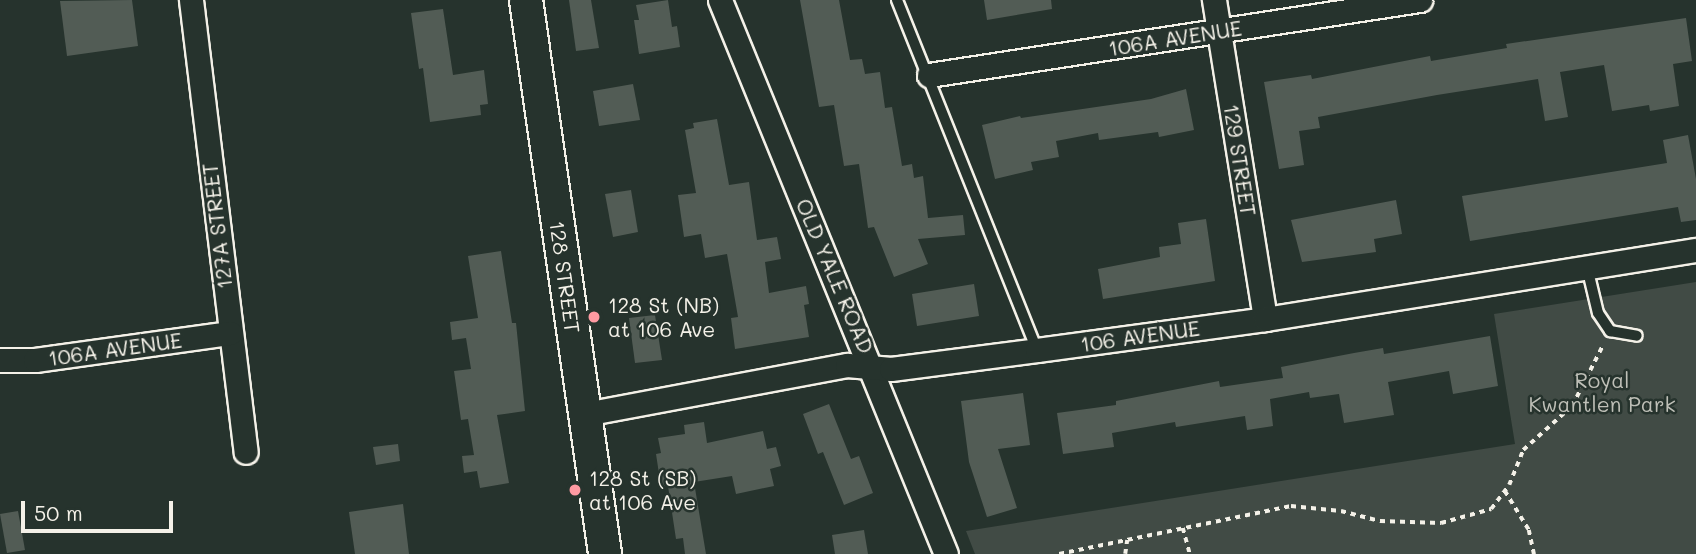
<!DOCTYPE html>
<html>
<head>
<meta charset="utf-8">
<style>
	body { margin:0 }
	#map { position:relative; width:1696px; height:554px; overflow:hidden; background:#26332d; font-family:Mali,sans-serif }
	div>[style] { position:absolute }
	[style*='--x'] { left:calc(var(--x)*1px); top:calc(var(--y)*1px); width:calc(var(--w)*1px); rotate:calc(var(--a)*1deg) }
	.green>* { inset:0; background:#414b45 }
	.building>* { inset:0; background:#525c55 }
	.path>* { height:3.5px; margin-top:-1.75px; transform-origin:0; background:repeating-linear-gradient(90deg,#f4f1e8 0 5px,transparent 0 10px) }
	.roads { filter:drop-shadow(2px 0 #f4f1e8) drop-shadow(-2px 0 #f4f1e8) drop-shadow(0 2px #f4f1e8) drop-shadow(0 -2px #f4f1e8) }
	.lane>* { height:10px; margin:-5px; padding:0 5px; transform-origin:5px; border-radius:5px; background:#26332d }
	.street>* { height:23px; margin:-11.5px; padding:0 11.5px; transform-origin:11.5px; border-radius:11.5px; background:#26332d }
	.secondary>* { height:32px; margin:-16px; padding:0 16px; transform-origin:16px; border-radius:16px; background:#26332d }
	.dots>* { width:19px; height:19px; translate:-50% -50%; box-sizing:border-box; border:4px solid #26332d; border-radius:50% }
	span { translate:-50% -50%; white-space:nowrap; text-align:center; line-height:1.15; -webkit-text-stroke:5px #26332d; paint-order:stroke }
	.street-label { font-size:21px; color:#f4f1e8 }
	.poi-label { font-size:21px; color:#f4f1e8 }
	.left { translate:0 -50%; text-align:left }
	.park-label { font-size:21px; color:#bebfb7 }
	.scale { position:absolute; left:21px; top:501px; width:152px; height:32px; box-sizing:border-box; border:4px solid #f4f1e8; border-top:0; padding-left:9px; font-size:21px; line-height:24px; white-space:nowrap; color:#f4f1e8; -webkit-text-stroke:5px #26332d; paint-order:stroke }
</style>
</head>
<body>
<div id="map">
	<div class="green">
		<div style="clip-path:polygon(1696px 282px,1696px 554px,975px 554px,966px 531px,1515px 444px,1494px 314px)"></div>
	</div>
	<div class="building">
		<div style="clip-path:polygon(132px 0,138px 46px,67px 56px,60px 1px)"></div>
		<div style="clip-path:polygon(569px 0,591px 0,599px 48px,576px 51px)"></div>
		<div style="clip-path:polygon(668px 0,672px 27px,677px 26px,680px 47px,639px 54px,634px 20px,639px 20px,636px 5px)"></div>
		<div style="clip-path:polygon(800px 0,839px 0,850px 60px,862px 59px,865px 74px,880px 72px,885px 108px,892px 107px,902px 166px,912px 164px,914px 178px,923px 176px,928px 218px,963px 215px,965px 235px,918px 239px,928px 264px,894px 277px,874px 227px,868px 228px,859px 164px,844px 166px,834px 105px,819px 107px)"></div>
		<div style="clip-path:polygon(984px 0,1051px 0,1052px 9px,987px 20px)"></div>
		<div style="clip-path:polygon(443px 9px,453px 75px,484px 70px,488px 104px,480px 105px,481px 115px,430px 122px,423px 68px,419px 69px,411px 13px)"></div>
		<div style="clip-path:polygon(1686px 18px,1692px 61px,1673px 64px,1679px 106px,1650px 111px,1649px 105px,1612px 111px,1604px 65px,1560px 72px,1568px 117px,1545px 121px,1538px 79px,1437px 95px,1318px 117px,1320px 128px,1299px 131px,1304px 165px,1279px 169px,1264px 82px,1311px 75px,1312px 79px,1430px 56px,1431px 61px,1507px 48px,1506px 44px)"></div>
		<div style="clip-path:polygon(633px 84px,640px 120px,599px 126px,593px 91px)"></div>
		<div style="clip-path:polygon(1186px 89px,1194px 130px,1159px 137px,1158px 132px,1099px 140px,1098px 133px,1056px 141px,1059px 157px,1031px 162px,1033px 170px,995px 179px,982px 125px,1020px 116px,1021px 118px,1151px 99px)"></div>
		<div style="clip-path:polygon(717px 119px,729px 185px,749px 182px,757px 240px,777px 237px,781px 259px,765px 262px,769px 293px,806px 286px,809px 304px,804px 305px,809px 337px,735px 349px,731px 318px,738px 317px,727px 254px,705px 258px,701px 234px,684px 237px,678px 195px,696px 193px,685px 130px,694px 128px,693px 123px)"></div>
		<div style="clip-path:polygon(1688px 135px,1696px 179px,1696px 220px,1681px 222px,1678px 207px,1470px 241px,1462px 196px,1667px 163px,1663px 140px)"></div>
		<div style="clip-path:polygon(631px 190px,638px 232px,613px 237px,605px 194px)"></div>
		<div style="clip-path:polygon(1396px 200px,1402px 234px,1374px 239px,1376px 252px,1302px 262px,1291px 220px)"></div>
		<div style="clip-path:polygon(1206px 219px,1215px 281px,1103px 299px,1098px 269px,1160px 257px,1159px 247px,1181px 244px,1178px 223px)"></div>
		<div style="clip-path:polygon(501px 251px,512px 323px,516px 323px,525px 411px,497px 415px,509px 483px,480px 488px,477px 471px,464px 473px,462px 456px,474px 455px,468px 419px,461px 420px,454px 371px,471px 369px,466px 338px,452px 340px,450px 322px,478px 318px,468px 256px)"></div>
		<div style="clip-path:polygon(974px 284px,979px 316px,917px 326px,912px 294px)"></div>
		<div style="clip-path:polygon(655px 315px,662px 360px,635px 363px,629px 318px)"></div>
		<div style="clip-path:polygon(1490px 336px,1498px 386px,1453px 394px,1449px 371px,1388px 382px,1394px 415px,1344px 423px,1339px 394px,1310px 398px,1309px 392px,1270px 399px,1273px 426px,1247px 430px,1245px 416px,1176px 427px,1175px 422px,1112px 433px,1114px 447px,1063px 454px,1057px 413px,1116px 405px,1116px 401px,1219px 381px,1220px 387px,1283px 378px,1281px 367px,1354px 353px,1383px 348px,1384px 354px)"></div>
		<div style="clip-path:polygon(1023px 393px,1030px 445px,998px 449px,1017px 508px,987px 517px,969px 462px,961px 401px)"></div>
		<div style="clip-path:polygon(829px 404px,851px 459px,859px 456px,873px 493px,844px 505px,823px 452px,818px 454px,803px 414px)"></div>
		<div style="clip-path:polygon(704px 422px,707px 443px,763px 431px,767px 449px,776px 447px,781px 466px,770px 469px,774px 486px,736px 494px,732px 476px,694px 482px,706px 554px,685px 554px,683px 538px,676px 539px,668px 486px,661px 487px,656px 454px,661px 453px,658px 438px,685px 434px,684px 425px)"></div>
		<div style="clip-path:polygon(398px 444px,400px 461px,376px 465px,373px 447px)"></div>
		<div style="clip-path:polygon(403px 504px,409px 554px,355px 554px,349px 512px)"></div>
		<div style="clip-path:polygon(18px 511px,25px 550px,7px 553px,0 514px)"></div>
		<div style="clip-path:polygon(864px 530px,868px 554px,835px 554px,832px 535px)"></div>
	</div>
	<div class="path">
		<div style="--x:1505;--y:491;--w:46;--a:58.4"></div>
		<div style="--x:1529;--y:530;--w:25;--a:78"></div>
		<div style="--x:1183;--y:528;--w:27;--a:75"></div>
		<div style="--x:1059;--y:554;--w:237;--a:-11.7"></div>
		<div style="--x:1291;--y:506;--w:50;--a:5.7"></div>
		<div style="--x:1341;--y:511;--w:40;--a:14.4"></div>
		<div style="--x:1380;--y:521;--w:61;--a:1.9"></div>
		<div style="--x:1441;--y:523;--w:52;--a:-15.6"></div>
		<div style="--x:1491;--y:509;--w:30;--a:-53"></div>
		<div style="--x:1509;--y:485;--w:38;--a:-68"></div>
		<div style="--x:1523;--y:450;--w:66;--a:-41.9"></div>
		<div style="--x:1572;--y:406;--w:68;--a:-63.1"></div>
		<div style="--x:1125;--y:554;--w:14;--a:-82"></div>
	</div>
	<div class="roads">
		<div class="lane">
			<div style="--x:897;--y:0;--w:377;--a:68.2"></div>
			<div style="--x:1587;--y:267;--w:47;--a:76.6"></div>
			<div style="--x:1598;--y:313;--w:22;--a:56"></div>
			<div style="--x:1610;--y:331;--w:27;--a:10"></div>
		</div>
		<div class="street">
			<div style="--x:191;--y:0;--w:455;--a:83.1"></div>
			<div style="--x:720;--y:0;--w:598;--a:67.81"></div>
			<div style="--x:1214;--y:0;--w:323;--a:80.9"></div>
			<div style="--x:929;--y:75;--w:497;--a:-8.7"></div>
			<div style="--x:0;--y:360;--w:35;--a:0"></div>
			<div style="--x:35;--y:360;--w:197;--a:-7.9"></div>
			<div style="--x:585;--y:414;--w:267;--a:-10.6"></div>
			<div style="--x:847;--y:365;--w:44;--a:5.2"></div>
			<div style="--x:891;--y:369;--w:147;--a:-7.4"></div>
			<div style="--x:1037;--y:350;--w:230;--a:-7.7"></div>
			<div style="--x:1265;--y:319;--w:436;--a:-9.1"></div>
		</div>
		<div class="secondary">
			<div style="--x:526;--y:0;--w:560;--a:81.88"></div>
		</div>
	</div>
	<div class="dots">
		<div style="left:594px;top:317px;background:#ff9aa2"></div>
		<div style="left:575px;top:490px;background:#ff9aa2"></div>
	</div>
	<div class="street-label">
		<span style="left:1175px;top:38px;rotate:-9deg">106A AVENUE</span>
		<span style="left:1240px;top:160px;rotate:81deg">129 STREET</span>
		<span style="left:217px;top:226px;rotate:-97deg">127A STREET</span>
		<span style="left:835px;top:276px;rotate:67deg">OLD YALE ROAD</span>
		<span style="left:565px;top:277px;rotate:82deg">128 STREET</span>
		<span style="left:1140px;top:336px;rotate:-8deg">106 AVENUE</span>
		<span style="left:115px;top:349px;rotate:-8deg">106A AVENUE</span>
	</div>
	<div class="poi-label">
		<span class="left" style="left:608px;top:317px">128 St (NB)<br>at 106 Ave</span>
		<span class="left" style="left:589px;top:490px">128 St (SB)<br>at 106 Ave</span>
	</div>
	<div class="park-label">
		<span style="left:1602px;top:392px">Royal<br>Kwantlen Park</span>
	</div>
	<div class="scale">50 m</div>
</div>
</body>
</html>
